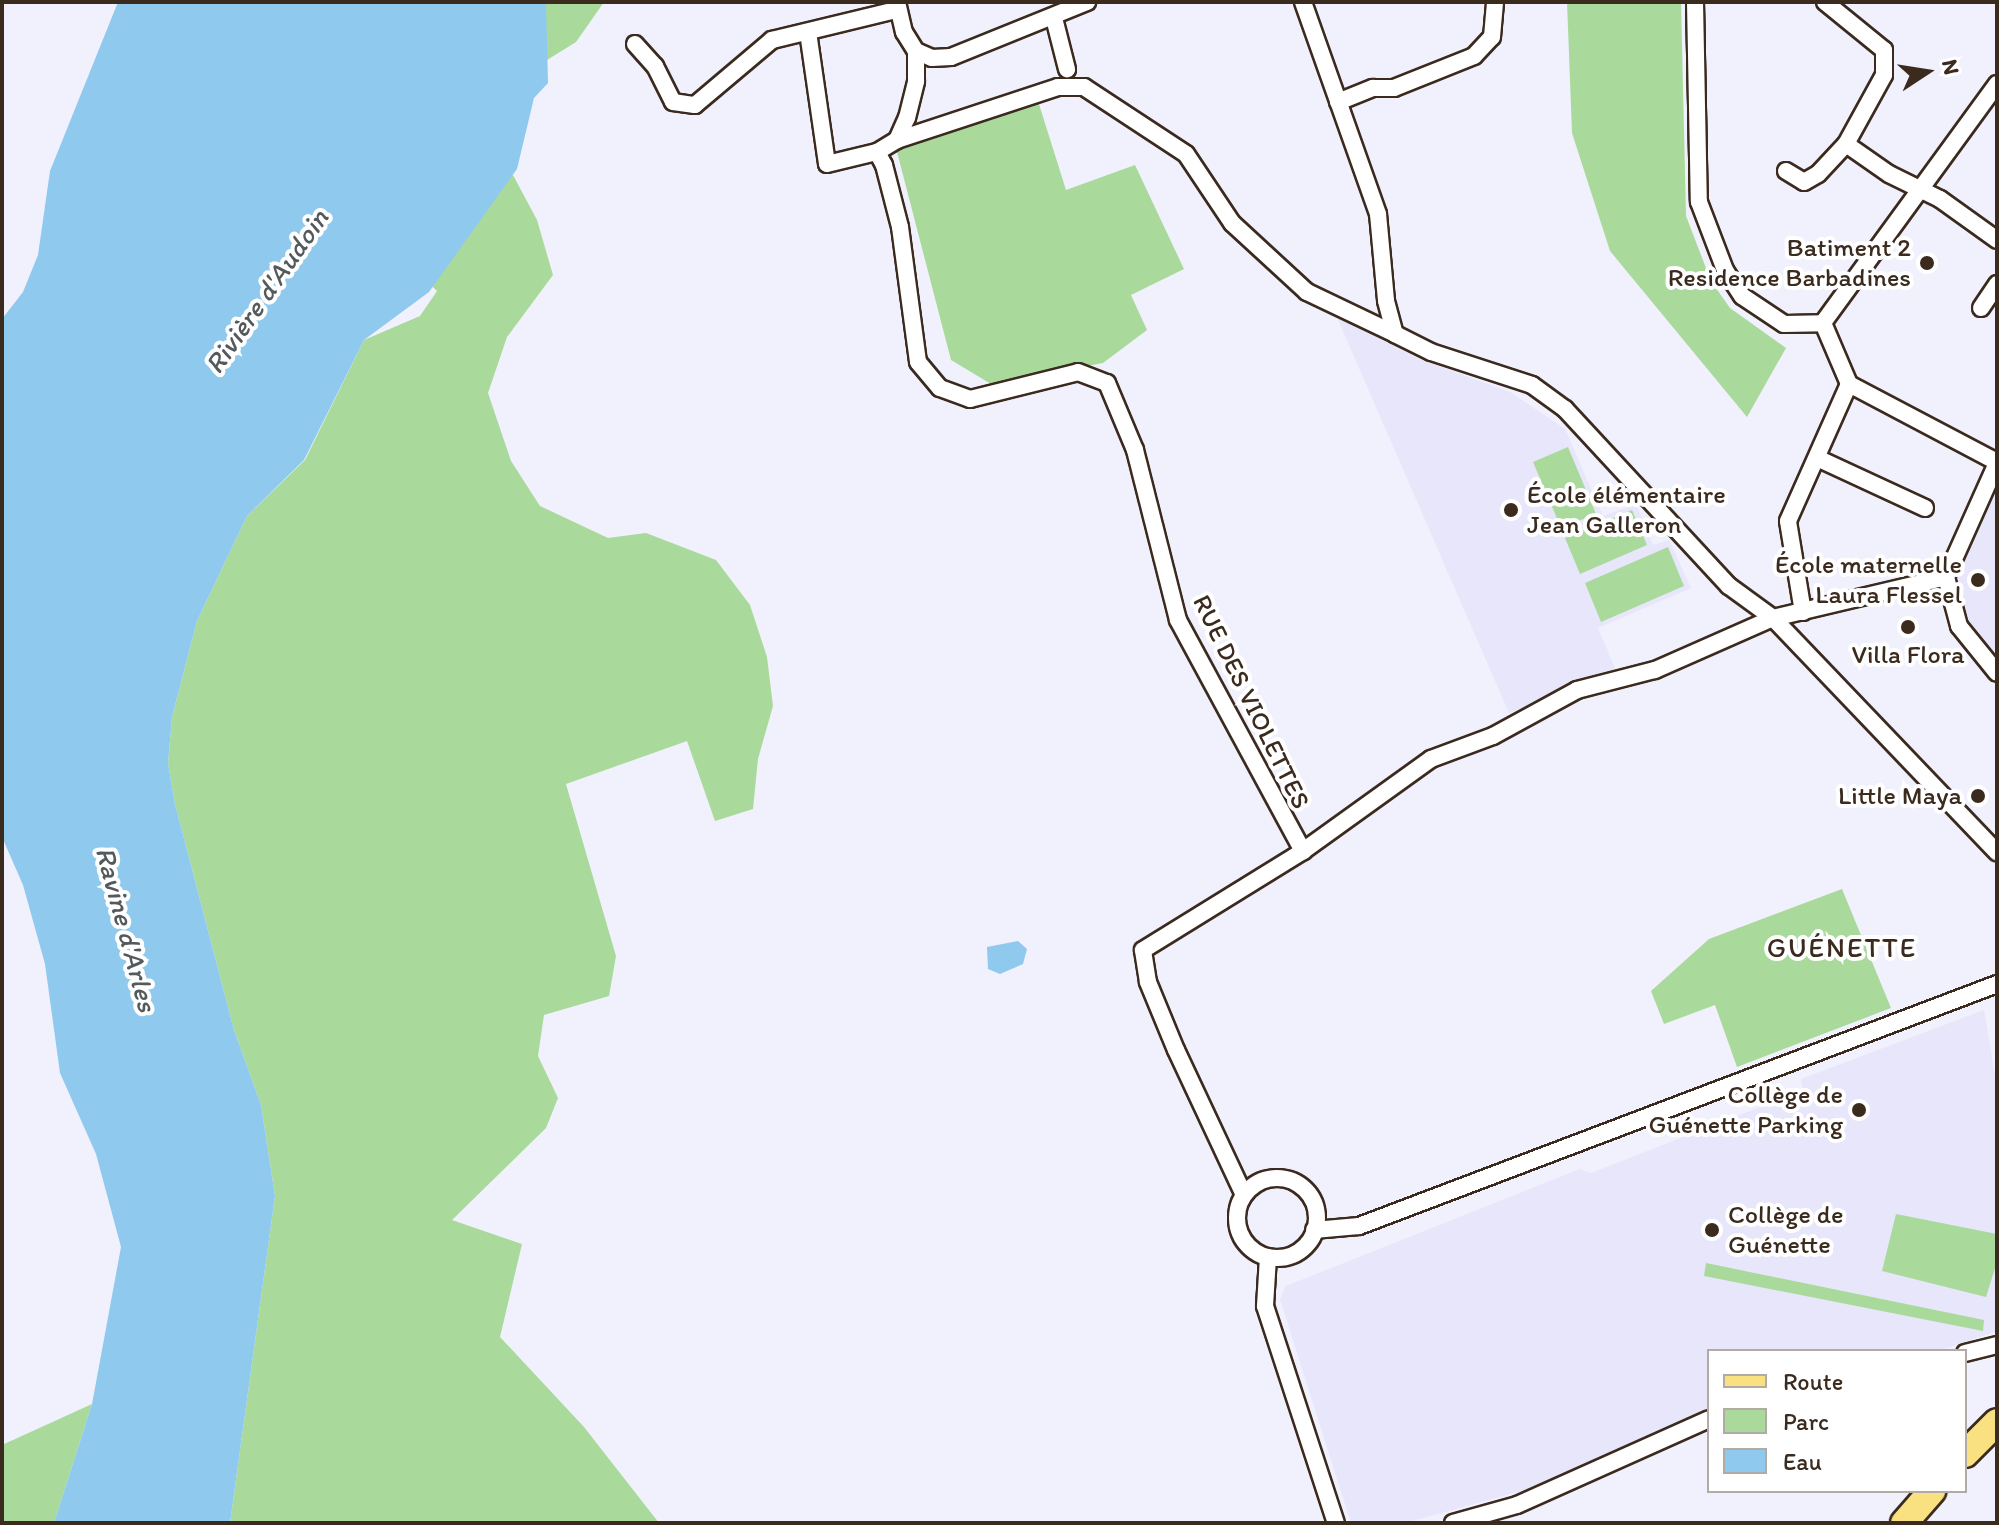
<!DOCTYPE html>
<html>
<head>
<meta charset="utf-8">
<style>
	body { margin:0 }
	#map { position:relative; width:1999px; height:1525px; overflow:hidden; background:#f1f0fd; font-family:Itim,sans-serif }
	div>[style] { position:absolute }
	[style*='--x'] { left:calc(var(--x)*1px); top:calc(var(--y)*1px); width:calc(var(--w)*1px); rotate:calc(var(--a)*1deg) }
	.built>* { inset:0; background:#e7e6fb }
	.green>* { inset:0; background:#a9da9b }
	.water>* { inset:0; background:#8fc9ee }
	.roads { filter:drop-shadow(2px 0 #3b2a1e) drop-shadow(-2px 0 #3b2a1e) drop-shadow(0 2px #3b2a1e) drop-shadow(0 -2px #3b2a1e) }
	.street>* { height:16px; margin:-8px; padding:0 8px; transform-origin:8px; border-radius:8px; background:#fff }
	.street>.ring { margin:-8px; padding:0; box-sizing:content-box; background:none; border:16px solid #fff; border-radius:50% }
	.primary>* { height:26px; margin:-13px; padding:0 13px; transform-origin:13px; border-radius:13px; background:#f9e181 }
	.dots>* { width:22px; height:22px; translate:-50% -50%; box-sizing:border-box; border:4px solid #fff; border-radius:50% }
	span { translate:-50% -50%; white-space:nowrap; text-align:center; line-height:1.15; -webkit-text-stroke:8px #fff; paint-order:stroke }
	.poi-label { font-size:26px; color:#3b2a1e }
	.right { translate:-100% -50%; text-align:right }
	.left { translate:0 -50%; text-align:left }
	.street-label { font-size:26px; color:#3b2a1e }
	.water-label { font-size:28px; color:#545a5c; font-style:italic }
	.neighbourhood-label { font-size:28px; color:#3b2a1e; letter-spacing:2px }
	.frame { position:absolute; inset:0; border:4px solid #3b2a1e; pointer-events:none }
	.legend { position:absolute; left:1707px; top:1349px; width:260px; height:144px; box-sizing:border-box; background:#fff; border:2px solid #b1aaa5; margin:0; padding:10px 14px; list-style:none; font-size:24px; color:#3b2a1e }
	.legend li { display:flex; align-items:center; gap:16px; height:40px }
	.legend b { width:40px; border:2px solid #b1aaa5 }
	.north { position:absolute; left:1887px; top:32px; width:80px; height:80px; -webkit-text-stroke:6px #fff; paint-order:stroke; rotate:78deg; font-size:22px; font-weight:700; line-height:32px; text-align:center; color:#3b2a1e }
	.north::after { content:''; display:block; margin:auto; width:28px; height:36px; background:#3b2a1e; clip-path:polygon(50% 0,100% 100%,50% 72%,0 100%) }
</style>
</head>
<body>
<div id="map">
	<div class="built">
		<div style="clip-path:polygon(1336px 315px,1419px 359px,1510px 392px,1565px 429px,1603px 516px,1636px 504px,1653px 545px,1669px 540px,1691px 588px,1598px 628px,1616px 671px,1509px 713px)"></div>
		<div style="clip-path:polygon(1997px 487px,1997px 663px,1974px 637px,1958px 587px,1958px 572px)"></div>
		<div style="clip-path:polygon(1984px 1010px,1997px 1087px,1997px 1331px,1938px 1351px,1709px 1351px,1709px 1415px,1542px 1485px,1405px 1523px,1351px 1523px,1280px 1299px,1286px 1286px,1580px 1169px,1591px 1173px,1791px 1095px,1803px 1090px,1801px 1079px)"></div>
	</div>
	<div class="green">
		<div style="clip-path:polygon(544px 2px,604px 2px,576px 42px,539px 65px)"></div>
		<div style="clip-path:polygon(1567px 2px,1681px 2px,1686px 216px,1711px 281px,1730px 308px,1786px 348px,1747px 417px,1610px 251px,1572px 133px)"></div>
		<div style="clip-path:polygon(1038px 101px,1066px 190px,1135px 165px,1184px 269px,1131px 295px,1147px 330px,1103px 363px,991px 384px,951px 360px,896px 148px)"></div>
		<div style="clip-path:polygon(513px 175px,537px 220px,553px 275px,507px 337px,488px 393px,511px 461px,540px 506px,608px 538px,646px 533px,716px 560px,750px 605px,767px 657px,773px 706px,758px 759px,753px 809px,715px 821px,687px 741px,566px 784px,616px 956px,609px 996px,544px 1015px,538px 1056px,558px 1098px,546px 1128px,452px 1220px,522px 1244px,500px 1337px,584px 1427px,659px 1523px,230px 1523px,275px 1196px,261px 1105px,234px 1030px,175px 804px,168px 763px,172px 717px,197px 621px,247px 516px,305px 460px,364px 340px,420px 316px,437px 291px,420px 275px,467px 210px)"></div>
		<div style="clip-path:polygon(1568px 447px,1596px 514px,1561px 528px,1533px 462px)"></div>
		<div style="clip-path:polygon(1632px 510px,1647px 545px,1580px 574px,1565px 538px)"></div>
		<div style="clip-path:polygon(1668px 547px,1684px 586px,1601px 622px,1585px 583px)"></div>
		<div style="clip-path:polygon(1842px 889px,1891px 1008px,1737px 1067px,1715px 1005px,1664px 1024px,1651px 991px,1709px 939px)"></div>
		<div style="clip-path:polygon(1896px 1214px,1997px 1234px,1997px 1262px,1986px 1297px,1882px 1271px)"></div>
		<div style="clip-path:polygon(1706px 1263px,1984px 1320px,1983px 1331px,1704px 1276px)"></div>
		<div style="clip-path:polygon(92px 1404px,54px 1523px,2px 1523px,2px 1445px)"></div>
	</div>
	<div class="water">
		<div style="clip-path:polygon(118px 2px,546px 2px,548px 83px,534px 98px,517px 169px,429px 292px,364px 340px,304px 460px,247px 516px,197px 621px,172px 717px,168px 763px,175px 804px,234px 1030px,261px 1105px,275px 1196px,230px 1523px,54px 1523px,92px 1404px,121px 1247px,96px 1154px,60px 1073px,45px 964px,23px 885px,2px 837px,2px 319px,23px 292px,38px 255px,50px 171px)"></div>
		<div style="clip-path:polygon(1018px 941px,1027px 949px,1023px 964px,1000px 974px,988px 969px,987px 947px)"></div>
	</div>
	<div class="roads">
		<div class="street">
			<div style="--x:897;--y:2;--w:31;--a:77"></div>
			<div style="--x:904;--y:32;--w:22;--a:58"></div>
			<div style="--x:916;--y:51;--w:17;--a:24"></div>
			<div style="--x:932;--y:58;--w:19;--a:-3"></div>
			<div style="--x:951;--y:57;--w:147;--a:-22"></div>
			<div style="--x:1303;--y:2;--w:225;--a:70.5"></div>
			<div style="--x:1378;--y:214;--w:87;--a:84.7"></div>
			<div style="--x:1386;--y:301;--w:34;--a:75"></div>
			<div style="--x:1395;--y:334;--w:40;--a:26.6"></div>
			<div style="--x:1431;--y:352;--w:106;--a:18.1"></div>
			<div style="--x:1532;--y:385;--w:41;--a:36"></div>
			<div style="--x:1565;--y:409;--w:241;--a:47.2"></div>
			<div style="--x:1729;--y:586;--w:54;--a:36"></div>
			<div style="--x:1773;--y:618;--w:324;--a:46.3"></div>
			<div style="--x:1695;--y:2;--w:200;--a:88.9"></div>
			<div style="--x:1699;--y:202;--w:73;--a:69.1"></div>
			<div style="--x:1725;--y:270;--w:31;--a:57"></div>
			<div style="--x:1742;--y:296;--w:50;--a:33.7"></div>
			<div style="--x:1784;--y:324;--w:39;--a:-1"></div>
			<div style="--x:1054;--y:18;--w:53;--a:75.7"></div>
			<div style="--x:808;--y:32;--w:133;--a:81.8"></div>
			<div style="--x:827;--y:164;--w:51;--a:-13.5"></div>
			<div style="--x:877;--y:152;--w:15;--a:62"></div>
			<div style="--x:884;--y:165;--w:64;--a:75.5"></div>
			<div style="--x:900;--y:227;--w:136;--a:82.4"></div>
			<div style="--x:918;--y:362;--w:34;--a:50"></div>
			<div style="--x:940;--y:388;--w:32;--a:20"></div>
			<div style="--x:970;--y:399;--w:111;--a:-14"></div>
			<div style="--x:1078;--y:372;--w:31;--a:21"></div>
			<div style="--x:1107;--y:383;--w:73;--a:67.3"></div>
			<div style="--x:1135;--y:450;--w:175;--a:75.8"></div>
			<div style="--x:1178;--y:620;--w:263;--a:61.6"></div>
			<div style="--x:635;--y:44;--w:30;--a:48"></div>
			<div style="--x:655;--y:66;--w:40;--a:63.4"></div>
			<div style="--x:673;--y:102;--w:22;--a:8"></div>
			<div style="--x:695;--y:105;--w:101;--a:-40.2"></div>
			<div style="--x:772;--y:40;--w:128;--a:-13.6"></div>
			<div style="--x:1997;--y:84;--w:296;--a:126.1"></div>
			<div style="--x:1823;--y:323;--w:66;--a:66.9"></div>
			<div style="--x:1849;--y:384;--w:167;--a:27.8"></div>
			<div style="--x:1338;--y:102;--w:38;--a:-22"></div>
			<div style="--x:1373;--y:88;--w:21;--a:0"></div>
			<div style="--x:1394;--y:88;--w:86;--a:-21.8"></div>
			<div style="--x:1474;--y:56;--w:26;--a:-47"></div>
			<div style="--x:1492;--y:37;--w:35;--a:-85"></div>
			<div style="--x:897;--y:140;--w:169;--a:-18.2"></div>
			<div style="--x:1058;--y:87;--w:26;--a:0"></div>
			<div style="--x:1084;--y:87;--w:122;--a:33.3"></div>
			<div style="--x:1186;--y:154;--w:83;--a:56.3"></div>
			<div style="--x:1232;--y:223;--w:102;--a:42.6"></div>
			<div style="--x:1307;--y:292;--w:98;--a:25.5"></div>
			<div style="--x:1846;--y:144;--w:52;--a:34.9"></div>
			<div style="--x:1889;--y:174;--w:57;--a:26.1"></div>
			<div style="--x:1940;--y:199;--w:70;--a:35.7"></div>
			<div style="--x:877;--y:152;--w:23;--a:-31"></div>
			<div style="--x:897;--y:140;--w:24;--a:-66"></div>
			<div style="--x:907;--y:118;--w:38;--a:-76"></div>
			<div style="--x:916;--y:81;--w:30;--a:-90"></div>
			<div style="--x:1786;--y:171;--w:21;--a:31"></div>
			<div style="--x:1804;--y:182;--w:16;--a:-30"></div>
			<div style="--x:1818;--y:174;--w:41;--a:-47"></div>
			<div style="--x:1846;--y:144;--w:79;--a:-61.2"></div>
			<div style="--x:1884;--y:75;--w:25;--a:-90"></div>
			<div style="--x:1884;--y:50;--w:76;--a:-140.9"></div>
			<div style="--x:1981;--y:308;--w:29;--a:-56"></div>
			<div style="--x:1817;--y:458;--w:119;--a:24.8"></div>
			<div style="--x:1997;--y:463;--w:125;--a:114.1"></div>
			<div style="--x:1946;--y:577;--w:51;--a:75.1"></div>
			<div style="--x:1959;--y:626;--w:60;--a:51"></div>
			<div style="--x:1803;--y:612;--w:92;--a:-99.4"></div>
			<div style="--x:1788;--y:521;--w:150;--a:-66"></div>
			<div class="ring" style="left:1237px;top:1178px;width:64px;height:64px"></div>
			<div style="--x:1244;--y:1195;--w:160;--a:-115.1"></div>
			<div style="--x:1176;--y:1050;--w:74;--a:-112.4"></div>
			<div style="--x:1148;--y:982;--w:32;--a:-99"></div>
			<div style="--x:1143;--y:950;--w:188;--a:-31.7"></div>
			<div style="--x:1303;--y:851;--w:158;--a:-35.7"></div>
			<div style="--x:1431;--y:759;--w:66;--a:-20.4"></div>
			<div style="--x:1493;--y:736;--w:96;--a:-28.7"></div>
			<div style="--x:1577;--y:690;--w:81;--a:-14.4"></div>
			<div style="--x:1655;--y:670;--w:129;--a:-23.8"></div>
			<div style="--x:1773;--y:618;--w:178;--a:-13.3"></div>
			<div style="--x:1314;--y:1230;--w:45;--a:-5.1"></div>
			<div style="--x:1359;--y:1226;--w:682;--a:-20.77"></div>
			<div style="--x:1268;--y:1257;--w:49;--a:93.5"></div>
			<div style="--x:1265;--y:1306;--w:228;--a:71.9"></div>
			<div style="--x:1965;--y:1353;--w:33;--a:-14"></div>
			<div style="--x:1453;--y:1523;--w:66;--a:-15.7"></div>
			<div style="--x:1517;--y:1505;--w:210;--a:-24.1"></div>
		</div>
		<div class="primary">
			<div style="--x:1965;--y:1454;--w:45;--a:-45"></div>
			<div style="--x:1904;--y:1523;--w:43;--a:-48.8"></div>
		</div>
	</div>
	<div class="dots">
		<div style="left:1927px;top:263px;background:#3b2a1e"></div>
		<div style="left:1511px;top:510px;background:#3b2a1e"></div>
		<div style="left:1978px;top:580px;background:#3b2a1e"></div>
		<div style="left:1908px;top:627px;background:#3b2a1e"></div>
		<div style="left:1978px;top:796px;background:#3b2a1e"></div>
		<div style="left:1859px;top:1110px;background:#3b2a1e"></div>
		<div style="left:1712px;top:1230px;background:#3b2a1e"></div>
	</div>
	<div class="poi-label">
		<span class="right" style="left:1911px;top:263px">Batiment 2<br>Residence Barbadines</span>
		<span class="left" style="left:1527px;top:510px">École élémentaire<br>Jean Galleron</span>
		<span class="right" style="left:1962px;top:580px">École maternelle<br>Laura Flessel</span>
		<span style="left:1908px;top:655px">Villa Flora</span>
		<span class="right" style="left:1962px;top:796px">Little Maya</span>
		<span class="right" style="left:1843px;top:1110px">Collège de<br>Guénette Parking</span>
		<span class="left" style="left:1728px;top:1230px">Collège de<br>Guénette</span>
	</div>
	<div class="street-label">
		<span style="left:1251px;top:702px;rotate:64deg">RUE DES VIOLETTES</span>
	</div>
	<div class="water-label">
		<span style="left:266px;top:291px;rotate:-55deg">Rivière d'Audoin</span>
		<span style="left:127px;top:929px;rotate:75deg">Ravine d'Arles</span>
	</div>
	<div class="neighbourhood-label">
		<span style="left:1842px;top:947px">GUÉNETTE</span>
	</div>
	<div class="frame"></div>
	<ul class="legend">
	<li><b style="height:10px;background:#f9e181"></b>Route</li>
	<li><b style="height:22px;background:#a9da9b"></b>Parc</li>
	<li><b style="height:22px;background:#8fc9ee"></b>Eau</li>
	</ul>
	<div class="north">N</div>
</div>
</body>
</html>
